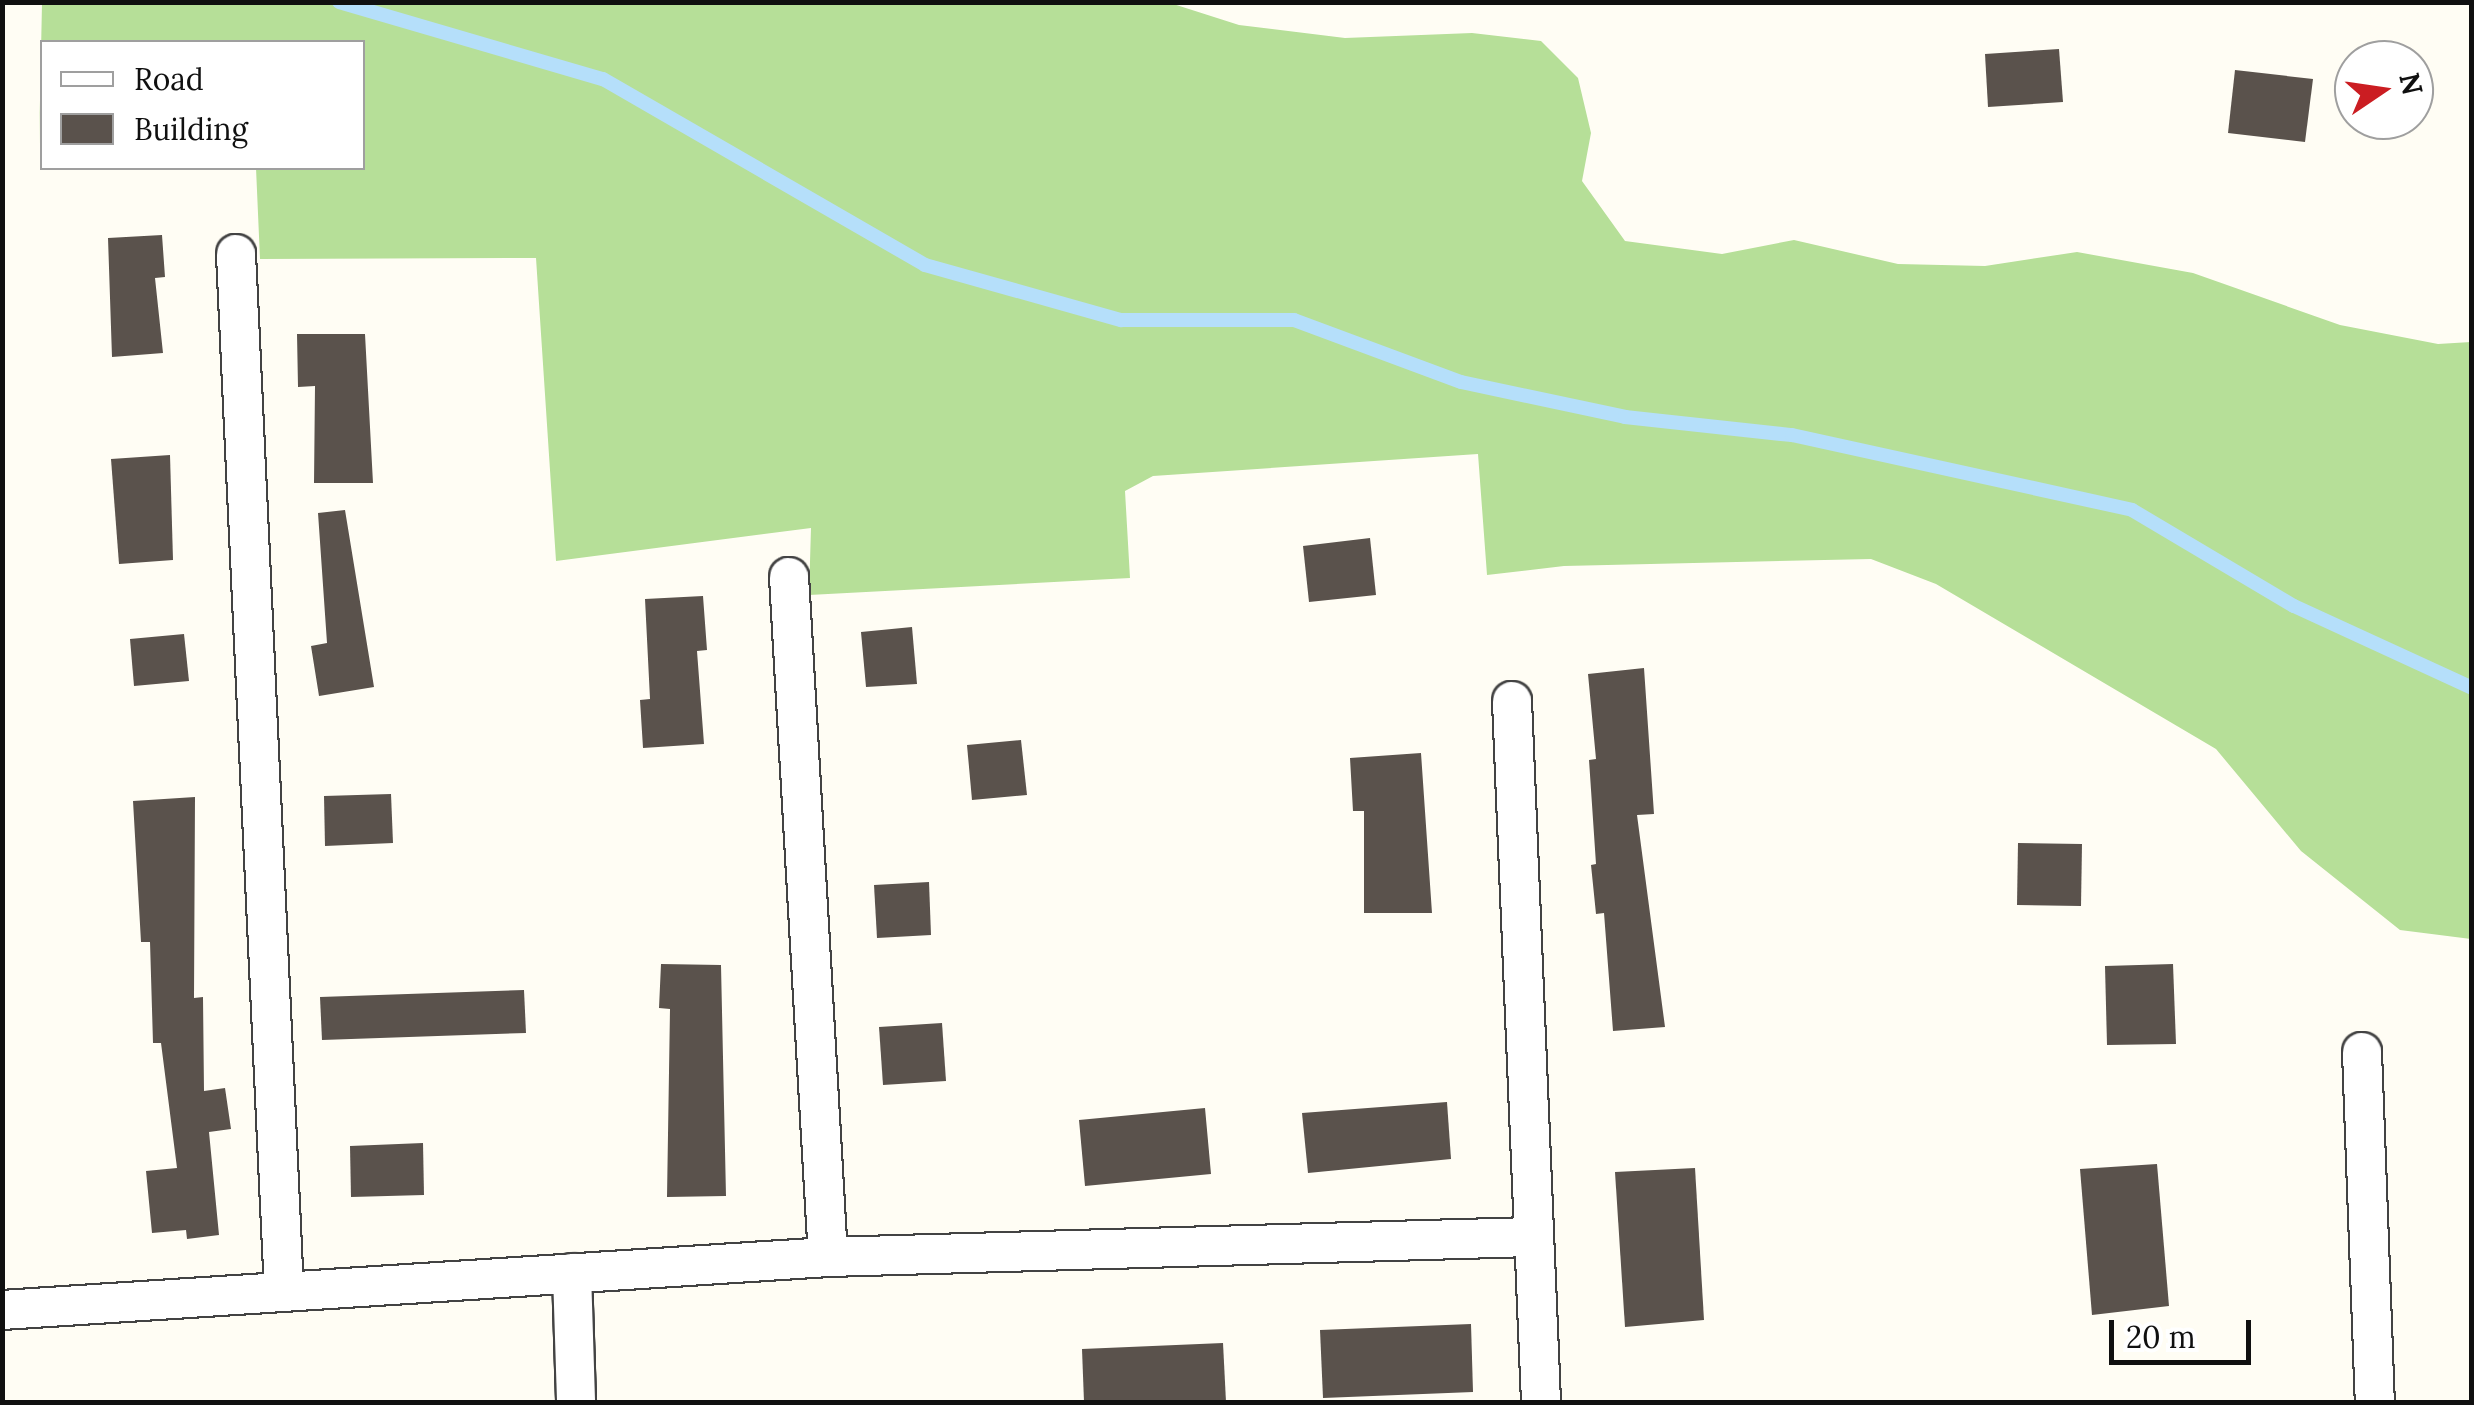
<!DOCTYPE html>
<html>
<head>
<meta charset="utf-8">
<style>
	body { margin:0 }
	#map { position:relative; width:2474px; height:1405px; overflow:hidden; background:#fffdf4; font-family:Lora,serif }
	div>[style] { position:absolute }
	[style*='--x'] { left:calc(var(--x)*1px); top:calc(var(--y)*1px); width:calc(var(--w)*1px); rotate:calc(var(--a)*1deg) }
	.forest>* { inset:0; background:#b6df98 }
	.stream>* { height:14px; margin:-7px; padding:0 7px; transform-origin:7px; border-radius:7px; background:#b5dffa }
	.building>* { inset:0; background:#5a524c }
	.roads { filter:drop-shadow(2px 0 #434343) drop-shadow(-2px 0 #434343) drop-shadow(0 2px #434343) drop-shadow(0 -2px #434343) }
	.minor>* { height:38px; margin:-19px; padding:0 19px; transform-origin:19px; border-radius:19px; background:#fff }
	span { translate:-50% -50%; white-space:nowrap; text-align:center; line-height:1.15; -webkit-text-stroke:10px #fff; paint-order:stroke }
	.frame { position:absolute; inset:0; border:5px solid #101010; pointer-events:none }
	.legend { position:absolute; left:40px; top:40px; width:325px; height:130px; box-sizing:border-box; background:#fff; border:2px solid #9f9f9f; margin:0; padding:12px 18px; list-style:none; font-size:30px; color:#101010 }
	.legend li { display:flex; align-items:center; gap:20px; height:50px }
	.legend b { width:50px; border:2px solid #9f9f9f }
	.north { position:absolute; left:2334px; top:40px; width:100px; height:100px; box-sizing:border-box; background:#fff; border:2px solid #9f9f9f; border-radius:50%; rotate:77deg; font-size:28px; font-weight:700; line-height:40px; text-align:center; color:#101010 }
	.north::after { content:''; display:block; margin:auto; width:35px; height:45px; background:#cb1d22; clip-path:polygon(50% 0,100% 100%,50% 72%,0 100%) }
	.scale { position:absolute; left:2109px; top:1320px; width:142px; height:45px; box-sizing:border-box; border:5px solid #101010; border-top:0; padding-left:12px; font-size:30px; line-height:35px; white-space:nowrap; color:#101010; -webkit-text-stroke:8px #fff; paint-order:stroke }
</style>
</head>
<body>
<div id="map">
	<div class="forest">
		<div style="clip-path:polygon(42px 3px,1167px 2px,1239px 25px,1345px 38px,1472px 33px,1541px 41px,1578px 78px,1591px 133px,1582px 181px,1625px 241px,1722px 254px,1794px 240px,1898px 264px,1985px 266px,2077px 252px,2193px 273px,2340px 325px,2438px 344px,2471px 342px,2471px 939px,2400px 930px,2301px 851px,2216px 749px,1936px 584px,1871px 559px,1564px 566px,1487px 575px,1478px 454px,1153px 476px,1125px 491px,1130px 578px,809px 595px,811px 528px,556px 561px,536px 258px,260px 259px,256px 168px,362px 168px,362px 42px,42px 42px,39px 148px)"></div>
	</div>
	<div class="stream">
		<div style="--x:339;--y:2;--w:275;--a:16.3"></div>
		<div style="--x:603;--y:79;--w:372;--a:30"></div>
		<div style="--x:925;--y:265;--w:204;--a:15.7"></div>
		<div style="--x:1121;--y:320;--w:173;--a:0"></div>
		<div style="--x:1294;--y:320;--w:178;--a:20.4"></div>
		<div style="--x:1461;--y:382;--w:168;--a:12"></div>
		<div style="--x:1625;--y:417;--w:168;--a:6.2"></div>
		<div style="--x:1792;--y:435;--w:348;--a:12.4"></div>
		<div style="--x:2132;--y:510;--w:188;--a:30.7"></div>
		<div style="--x:2294;--y:606;--w:196;--a:24.7"></div>
	</div>
	<div class="building">
		<div style="clip-path:polygon(2059px 49px,2063px 102px,1988px 107px,1985px 54px)"></div>
		<div style="clip-path:polygon(2235px 70px,2313px 79px,2305px 142px,2228px 133px)"></div>
		<div style="clip-path:polygon(162px 235px,165px 277px,155px 278px,163px 353px,112px 357px,108px 238px)"></div>
		<div style="clip-path:polygon(297px 334px,365px 334px,373px 483px,314px 483px,315px 386px,298px 387px)"></div>
		<div style="clip-path:polygon(170px 455px,173px 560px,119px 564px,111px 459px)"></div>
		<div style="clip-path:polygon(345px 510px,374px 687px,319px 696px,311px 646px,327px 643px,318px 513px)"></div>
		<div style="clip-path:polygon(1370px 538px,1376px 595px,1309px 602px,1303px 546px)"></div>
		<div style="clip-path:polygon(703px 596px,707px 650px,697px 651px,704px 744px,643px 748px,640px 700px,650px 699px,645px 599px)"></div>
		<div style="clip-path:polygon(912px 627px,917px 684px,866px 687px,861px 632px)"></div>
		<div style="clip-path:polygon(184px 634px,189px 681px,134px 686px,130px 639px)"></div>
		<div style="clip-path:polygon(1644px 668px,1654px 814px,1637px 815px,1665px 1027px,1613px 1031px,1604px 913px,1596px 914px,1591px 865px,1596px 864px,1589px 760px,1596px 759px,1588px 674px)"></div>
		<div style="clip-path:polygon(1021px 740px,1027px 795px,972px 800px,967px 745px)"></div>
		<div style="clip-path:polygon(1421px 753px,1432px 913px,1364px 913px,1364px 811px,1353px 811px,1350px 758px)"></div>
		<div style="clip-path:polygon(391px 794px,393px 843px,325px 846px,324px 796px)"></div>
		<div style="clip-path:polygon(195px 797px,194px 998px,203px 997px,204px 1091px,225px 1088px,231px 1129px,209px 1132px,219px 1235px,187px 1239px,186px 1230px,152px 1233px,146px 1171px,177px 1168px,161px 1043px,153px 1043px,150px 942px,141px 942px,133px 801px)"></div>
		<div style="clip-path:polygon(2018px 843px,2082px 844px,2081px 906px,2017px 905px)"></div>
		<div style="clip-path:polygon(929px 882px,931px 935px,877px 938px,874px 885px)"></div>
		<div style="clip-path:polygon(661px 964px,721px 965px,726px 1196px,667px 1197px,670px 1009px,659px 1008px)"></div>
		<div style="clip-path:polygon(2173px 964px,2176px 1044px,2107px 1045px,2105px 966px)"></div>
		<div style="clip-path:polygon(524px 990px,526px 1033px,322px 1040px,320px 997px)"></div>
		<div style="clip-path:polygon(942px 1023px,946px 1081px,883px 1085px,879px 1027px)"></div>
		<div style="clip-path:polygon(1447px 1102px,1451px 1159px,1308px 1173px,1302px 1113px)"></div>
		<div style="clip-path:polygon(1205px 1108px,1211px 1174px,1085px 1186px,1079px 1120px)"></div>
		<div style="clip-path:polygon(423px 1143px,424px 1195px,351px 1197px,350px 1146px)"></div>
		<div style="clip-path:polygon(2157px 1164px,2169px 1306px,2092px 1315px,2080px 1169px)"></div>
		<div style="clip-path:polygon(1695px 1168px,1704px 1320px,1625px 1327px,1615px 1172px)"></div>
		<div style="clip-path:polygon(1471px 1324px,1473px 1392px,1323px 1398px,1320px 1330px)"></div>
		<div style="clip-path:polygon(1223px 1343px,1226px 1402px,1084px 1402px,1082px 1349px)"></div>
	</div>
	<div class="roads">
		<div class="minor">
			<div style="--x:236;--y:254;--w:1038;--a:87.35"></div>
			<div style="--x:789;--y:577;--w:681;--a:86.72"></div>
			<div style="--x:1512;--y:701;--w:702;--a:87.63"></div>
			<div style="--x:2362;--y:1052;--w:350;--a:87.9"></div>
			<div style="--x:572;--y:1273;--w:129;--a:88.2"></div>
			<div style="--x:2;--y:1310;--w:828;--a:-3.67"></div>
			<div style="--x:828;--y:1257;--w:704;--a:-1.63"></div>
		</div>
	</div>
	<div class="frame"></div>
	<ul class="legend">
	<li><b style="height:12px;background:#fff"></b>Road</li>
	<li><b style="height:28px;background:#5a524c"></b>Building</li>
	</ul>
	<div class="north">N</div>
	<div class="scale">20 m</div>
</div>
</body>
</html>
